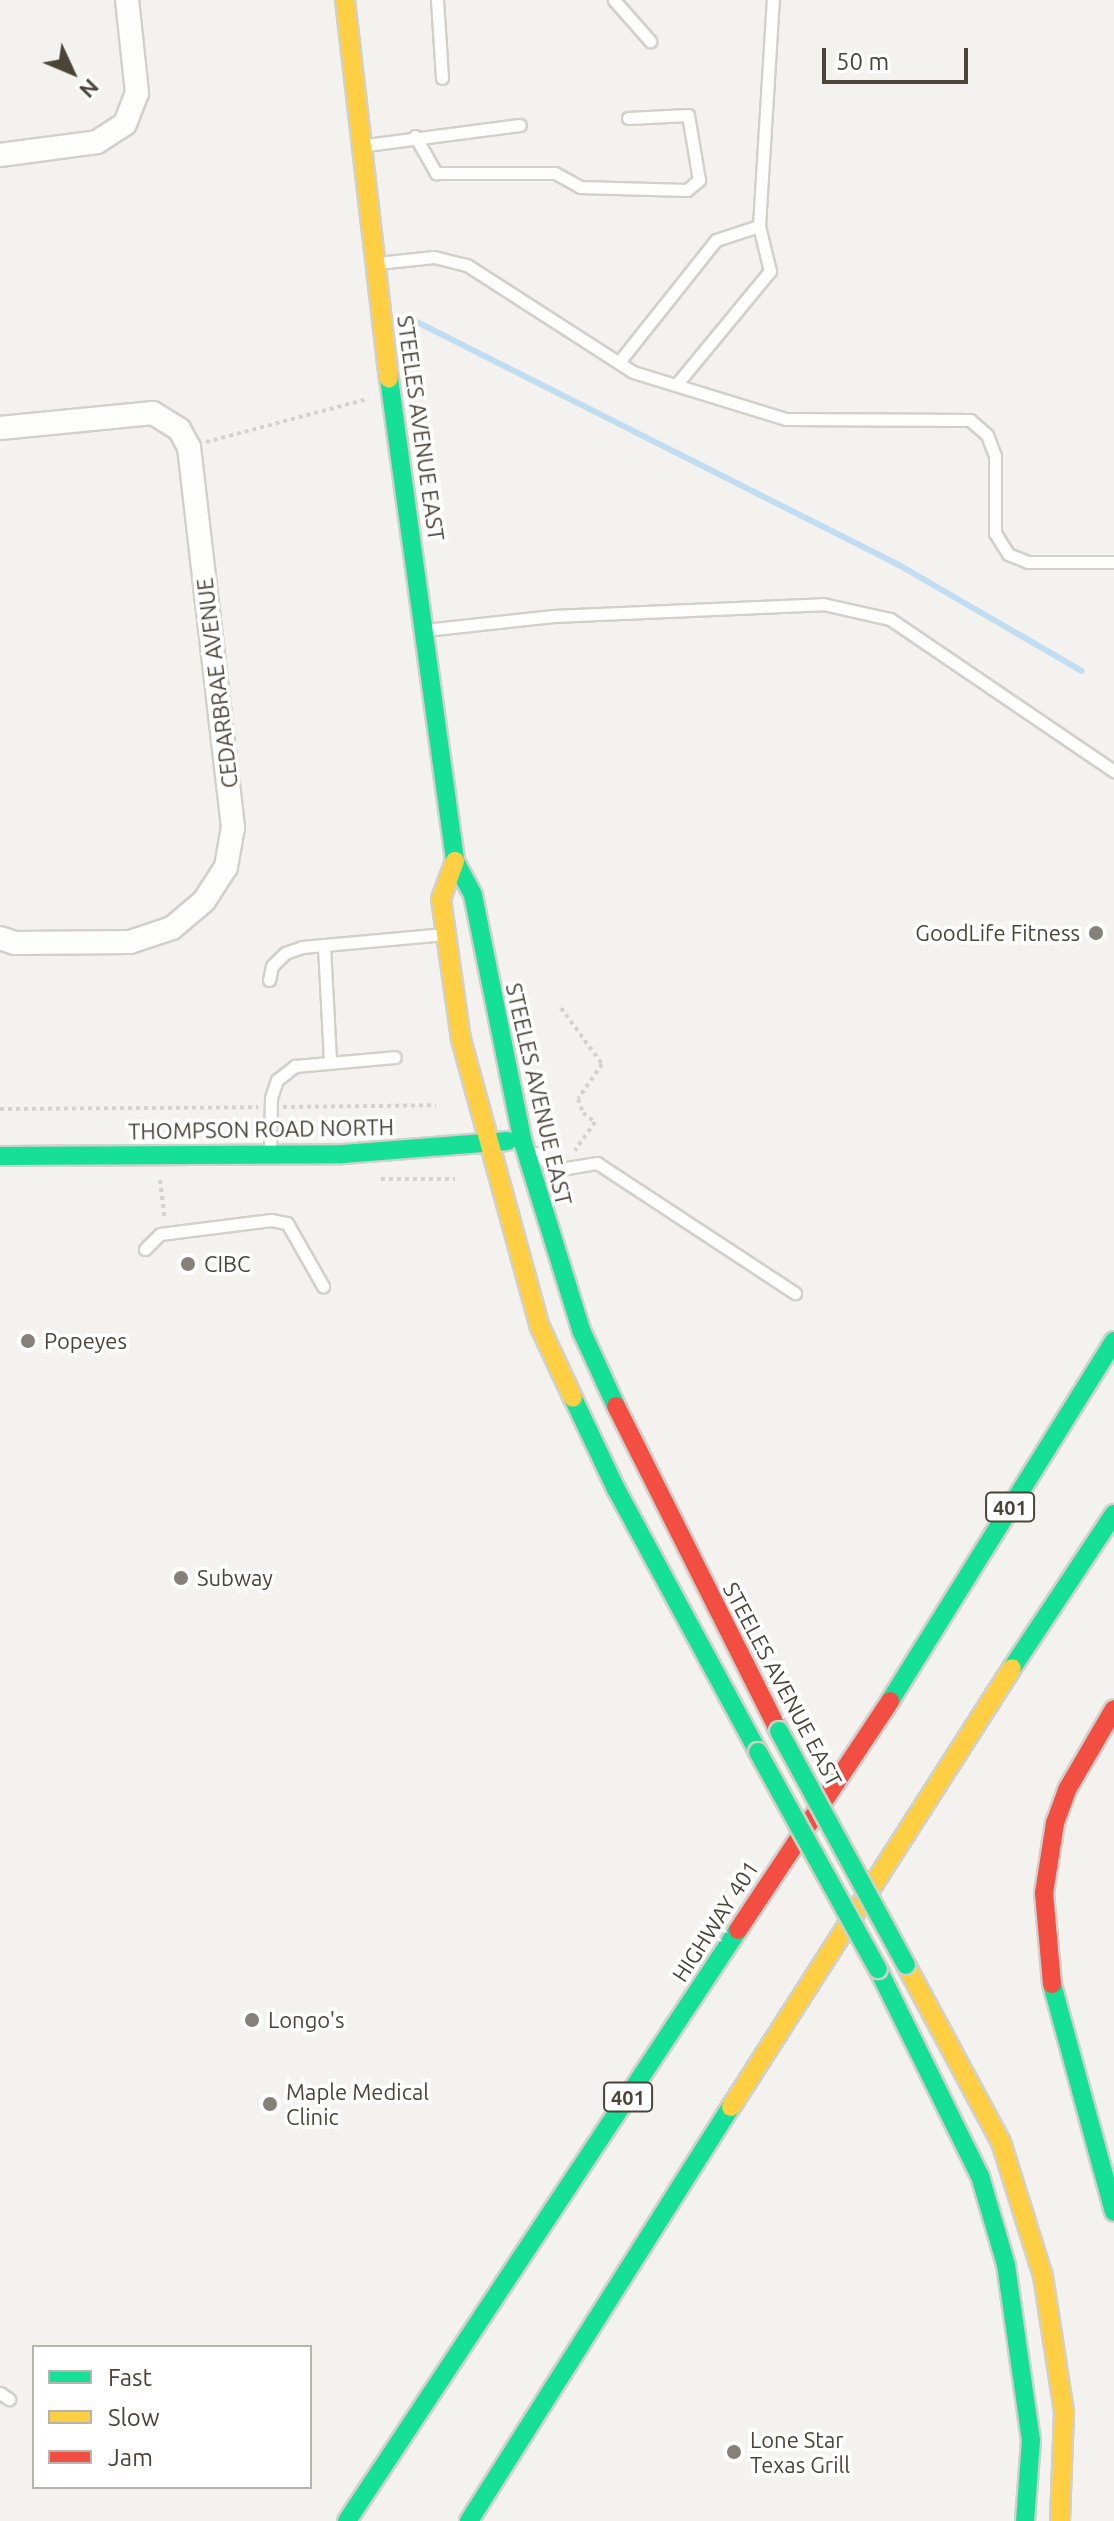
<!DOCTYPE html>
<html>
<head>
<meta charset="utf-8">
<style>
	body { margin:0 }
	#map { position:relative; width:1114px; height:2521px; overflow:hidden; background:#f4f2ee; font-family:Ubuntu,sans-serif }
	div>[style] { position:absolute }
	[style*='--x'] { left:calc(var(--x)*1px); top:calc(var(--y)*1px); width:calc(var(--w)*1px); rotate:calc(var(--a)*1deg) }
	.stream>* { height:6px; margin:-3px; padding:0 3px; transform-origin:3px; border-radius:3px; background:#c0ddf1 }
	.path>* { height:4px; margin-top:-2px; transform-origin:0; background:repeating-linear-gradient(90deg,#d3d2cc 0 4px,transparent 0 8px) }
	.roads { filter:drop-shadow(2px 0 #d2d0cb) drop-shadow(-2px 0 #d2d0cb) drop-shadow(0 2px #d2d0cb) drop-shadow(0 -2px #d2d0cb) }
	.lane>* { height:11px; margin:-5.5px; padding:0 5.5px; transform-origin:5.5px; border-radius:5.5px; background:#fdfdfc }
	.street>* { height:22px; margin:-11px; padding:0 11px; transform-origin:11px; border-radius:11px; background:#fdfdfc }
	.fast>* { height:18px; margin:-9px; padding:0 9px; transform-origin:9px; border-radius:9px; background:#16e098 }
	.slow>* { height:18px; margin:-9px; padding:0 9px; transform-origin:9px; border-radius:9px; background:#ffcf43 }
	.jam>* { height:18px; margin:-9px; padding:0 9px; transform-origin:9px; border-radius:9px; background:#f24e42 }
	.bridges { filter:drop-shadow(2px 0 #d3cfc5) drop-shadow(-2px 0 #d3cfc5) drop-shadow(0 2px #d3cfc5) drop-shadow(0 -2px #d3cfc5) }
	.fast-bridge>* { height:18px; margin:-9px; padding:0 9px; transform-origin:9px; border-radius:9px; background:#16e098 }
	.dots>* { width:22px; height:22px; translate:-50% -50%; box-sizing:border-box; border:4px solid #fff; border-radius:50% }
	span { translate:-50% -50%; white-space:nowrap; text-align:center; line-height:1.15; -webkit-text-stroke:7px #fff; paint-order:stroke }
	.shield-label span { padding:2px 6px; background:#fff; border:2px solid; border-radius:6px; -webkit-text-stroke-width:0 }
	.shield-label { font-size:20px; color:#4b4439; font-weight:700 }
	.street-label { font-size:22px; color:#4b4439 }
	.poi-label { font-size:22px; color:#4b4439 }
	.right { translate:-100% -50%; text-align:right }
	.left { translate:0 -50%; text-align:left }
	.legend { position:absolute; left:32px; top:2345px; width:280px; height:144px; box-sizing:border-box; background:#fff; border:2px solid #b7b4b0; margin:0; padding:10px 14px; list-style:none; font-size:24px; color:#4b4439 }
	.legend li { display:flex; align-items:center; gap:16px; height:40px }
	.legend b { width:40px; border:2px solid #b7b4b0 }
	.north { position:absolute; left:32px; top:32px; width:80px; height:80px; -webkit-text-stroke:6px #fff; paint-order:stroke; rotate:134deg; font-size:22px; font-weight:700; line-height:32px; text-align:center; color:#4b4439 }
	.north::after { content:''; display:block; margin:auto; width:28px; height:36px; background:#4b4439; clip-path:polygon(50% 0,100% 100%,50% 72%,0 100%) }
	.scale { position:absolute; left:822px; top:48px; width:146px; height:36px; box-sizing:border-box; border:4px solid #4b4439; border-top:0; padding-left:10px; font-size:24px; line-height:28px; white-space:nowrap; color:#4b4439; -webkit-text-stroke:6px #fff; paint-order:stroke }
</style>
</head>
<body>
<div id="map">
	<div class="stream">
		<div style="--x:411;--y:319;--w:546;--a:26.75"></div>
		<div style="--x:899;--y:565;--w:211;--a:30.1"></div>
	</div>
	<div class="path">
		<div style="--x:206;--y:442;--w:168;--a:-14.9"></div>
		<div style="--x:561;--y:1008;--w:69;--a:53.8"></div>
		<div style="--x:602;--y:1064;--w:42;--a:124.4"></div>
		<div style="--x:578;--y:1099;--w:15;--a:70"></div>
		<div style="--x:583;--y:1113;--w:15;--a:37"></div>
		<div style="--x:595;--y:1122;--w:35;--a:125"></div>
		<div style="--x:283;--y:1107;--w:153;--a:-0.7"></div>
		<div style="--x:0;--y:1109;--w:258;--a:-0.4"></div>
		<div style="--x:381;--y:1179;--w:74;--a:0"></div>
		<div style="--x:160;--y:1180;--w:39;--a:83"></div>
	</div>
	<div class="roads">
		<div class="lane">
			<div style="--x:437;--y:0;--w:78;--a:86.3"></div>
			<div style="--x:614;--y:0;--w:55;--a:48.7"></div>
			<div style="--x:415;--y:136;--w:43;--a:60.4"></div>
			<div style="--x:436;--y:173;--w:119;--a:0"></div>
			<div style="--x:555;--y:173;--w:29;--a:29"></div>
			<div style="--x:580;--y:187;--w:107;--a:1.6"></div>
			<div style="--x:687;--y:190;--w:16;--a:-40"></div>
			<div style="--x:699;--y:180;--w:66;--a:-99.6"></div>
			<div style="--x:688;--y:115;--w:60;--a:177.1"></div>
			<div style="--x:366;--y:145;--w:155;--a:-7.4"></div>
			<div style="--x:377;--y:263;--w:57;--a:-6"></div>
			<div style="--x:434;--y:257;--w:34;--a:14"></div>
			<div style="--x:467;--y:265;--w:197;--a:32.8"></div>
			<div style="--x:633;--y:372;--w:160;--a:17.1"></div>
			<div style="--x:786;--y:419;--w:184;--a:0.3"></div>
			<div style="--x:970;--y:420;--w:23;--a:41"></div>
			<div style="--x:987;--y:435;--w:22;--a:69"></div>
			<div style="--x:995;--y:456;--w:77;--a:90"></div>
			<div style="--x:995;--y:533;--w:25;--a:58"></div>
			<div style="--x:1008;--y:554;--w:22;--a:22"></div>
			<div style="--x:1028;--y:562;--w:86;--a:0"></div>
			<div style="--x:619;--y:362;--w:156;--a:-51.5"></div>
			<div style="--x:716;--y:240;--w:45;--a:-18"></div>
			<div style="--x:676;--y:385;--w:148;--a:-50.5"></div>
			<div style="--x:770;--y:271;--w:46;--a:-103.7"></div>
			<div style="--x:759;--y:226;--w:226;--a:-86.5"></div>
			<div style="--x:425;--y:630;--w:129;--a:-6.2"></div>
			<div style="--x:553;--y:616;--w:270;--a:-2.5"></div>
			<div style="--x:823;--y:604;--w:69;--a:12.6"></div>
			<div style="--x:890;--y:619;--w:271;--a:34.2"></div>
			<div style="--x:324;--y:946;--w:114;--a:87"></div>
			<div style="--x:269;--y:980;--w:14;--a:-78"></div>
			<div style="--x:272;--y:966;--w:18;--a:-45"></div>
			<div style="--x:285;--y:953;--w:18;--a:-19"></div>
			<div style="--x:302;--y:947;--w:144;--a:-5.2"></div>
			<div style="--x:270;--y:1150;--w:52;--a:-88.9"></div>
			<div style="--x:271;--y:1098;--w:19;--a:-72"></div>
			<div style="--x:277;--y:1080;--w:23;--a:-38"></div>
			<div style="--x:295;--y:1066;--w:100;--a:-5.1"></div>
			<div style="--x:537;--y:1153;--w:25;--a:43"></div>
			<div style="--x:555;--y:1170;--w:43;--a:-9.5"></div>
			<div style="--x:597;--y:1163;--w:237;--a:33.3"></div>
			<div style="--x:145;--y:1249;--w:21;--a:-45"></div>
			<div style="--x:160;--y:1234;--w:112;--a:-7.2"></div>
			<div style="--x:271;--y:1220;--w:16;--a:11"></div>
			<div style="--x:287;--y:1223;--w:73;--a:60.3"></div>
			<div style="--x:0;--y:2393;--w:11;--a:34"></div>
		</div>
		<div class="street">
			<div style="--x:0;--y:155;--w:98;--a:-7.6"></div>
			<div style="--x:97;--y:142;--w:33;--a:-33"></div>
			<div style="--x:125;--y:124;--w:33;--a:-69"></div>
			<div style="--x:137;--y:93;--w:94;--a:-96.1"></div>
			<div style="--x:0;--y:428;--w:154;--a:-5.6"></div>
			<div style="--x:153;--y:413;--w:31;--a:32"></div>
			<div style="--x:179;--y:429;--w:21;--a:61"></div>
			<div style="--x:189;--y:447;--w:383;--a:83.4"></div>
			<div style="--x:233;--y:827;--w:41;--a:99.9"></div>
			<div style="--x:226;--y:867;--w:40;--a:122.9"></div>
			<div style="--x:204;--y:901;--w:42;--a:139.8"></div>
			<div style="--x:172;--y:928;--w:44;--a:161.6"></div>
			<div style="--x:130;--y:942;--w:115;--a:179.5"></div>
			<div style="--x:15;--y:943;--w:16;--a:-162"></div>
		</div>
		<div class="fast">
			<div style="--x:389;--y:378;--w:487;--a:82.2"></div>
			<div style="--x:455;--y:861;--w:38;--a:62"></div>
			<div style="--x:473;--y:895;--w:249;--a:78.6"></div>
			<div style="--x:522;--y:1139;--w:200;--a:72.8"></div>
			<div style="--x:581;--y:1330;--w:84;--a:65.3"></div>
			<div style="--x:0;--y:1156;--w:343;--a:-0.3"></div>
			<div style="--x:343;--y:1154;--w:165;--a:-4.5"></div>
			<div style="--x:573;--y:1398;--w:101;--a:64.7"></div>
			<div style="--x:616;--y:1489;--w:299;--a:61.6"></div>
			<div style="--x:1012;--y:1668;--w:185;--a:-56.5"></div>
			<div style="--x:890;--y:1701;--w:424;--a:-58.1"></div>
			<div style="--x:878;--y:1969;--w:231;--a:63.8"></div>
			<div style="--x:980;--y:2176;--w:93;--a:73.7"></div>
			<div style="--x:1006;--y:2265;--w:177;--a:81.9"></div>
			<div style="--x:1031;--y:2440;--w:81;--a:94.2"></div>
			<div style="--x:1052;--y:1984;--w:236;--a:74.8"></div>
			<div style="--x:347;--y:2521;--w:709;--a:-56.51"></div>
			<div style="--x:469;--y:2521;--w:490;--a:-57.7"></div>
		</div>
		<div class="slow">
			<div style="--x:345;--y:0;--w:381;--a:83.4"></div>
			<div style="--x:455;--y:861;--w:40;--a:110.2"></div>
			<div style="--x:441;--y:899;--w:141;--a:81.9"></div>
			<div style="--x:461;--y:1039;--w:299;--a:74.7"></div>
			<div style="--x:540;--y:1327;--w:78;--a:65.1"></div>
			<div style="--x:906;--y:1965;--w:201;--a:61.8"></div>
			<div style="--x:1001;--y:2142;--w:140;--a:72.6"></div>
			<div style="--x:1043;--y:2276;--w:138;--a:81.2"></div>
			<div style="--x:1064;--y:2412;--w:109;--a:92.1"></div>
			<div style="--x:731;--y:2107;--w:521;--a:-57.38"></div>
		</div>
		<div class="jam">
			<div style="--x:616;--y:1406;--w:364;--a:63.4"></div>
			<div style="--x:738;--y:1930;--w:275;--a:-56.4"></div>
			<div style="--x:1052;--y:1984;--w:91;--a:-95"></div>
			<div style="--x:1044;--y:1893;--w:71;--a:-81.1"></div>
			<div style="--x:1055;--y:1823;--w:37;--a:-70"></div>
			<div style="--x:1068;--y:1788;--w:91;--a:-59.8"></div>
		</div>
	</div>
	<div class="bridges">
		<div class="fast-bridge">
			<div style="--x:779;--y:1731;--w:266;--a:61.5"></div>
			<div style="--x:758;--y:1752;--w:248;--a:61.1"></div>
		</div>
	</div>
	<div class="dots">
		<div style="left:1096px;top:933px;background:#868178"></div>
		<div style="left:188px;top:1264px;background:#868178"></div>
		<div style="left:28px;top:1341px;background:#868178"></div>
		<div style="left:181px;top:1578px;background:#868178"></div>
		<div style="left:252px;top:2020px;background:#868178"></div>
		<div style="left:270px;top:2104px;background:#868178"></div>
		<div style="left:734px;top:2452px;background:#868178"></div>
	</div>
	<div class="shield-label">
		<span style="left:1010px;top:1507px">401</span>
		<span style="left:628px;top:2097px">401</span>
	</div>
	<div class="street-label">
		<span style="left:421px;top:428px;rotate:82deg">STEELES AVENUE EAST</span>
		<span style="left:217px;top:683px;rotate:-97deg">CEDARBRAE AVENUE</span>
		<span style="left:539px;top:1094px;rotate:77deg">STEELES AVENUE EAST</span>
		<span style="left:261px;top:1129px;rotate:-1deg">THOMPSON ROAD NORTH</span>
		<span style="left:783px;top:1684px;rotate:62deg">STEELES AVENUE EAST</span>
		<span style="left:715px;top:1921px;rotate:-57deg">HIGHWAY 401</span>
	</div>
	<div class="poi-label">
		<span class="right" style="left:1080px;top:933px">GoodLife Fitness</span>
		<span class="left" style="left:204px;top:1264px">CIBC</span>
		<span class="left" style="left:44px;top:1341px">Popeyes</span>
		<span class="left" style="left:197px;top:1578px">Subway</span>
		<span class="left" style="left:268px;top:2020px">Longo's</span>
		<span class="left" style="left:286px;top:2104px">Maple Medical<br>Clinic</span>
		<span class="left" style="left:750px;top:2452px">Lone Star<br>Texas Grill</span>
	</div>
	<ul class="legend">
	<li><b style="height:10px;background:#16e098"></b>Fast</li>
	<li><b style="height:10px;background:#ffcf43"></b>Slow</li>
	<li><b style="height:10px;background:#f24e42"></b>Jam</li>
	</ul>
	<div class="north">N</div>
	<div class="scale">50 m</div>
</div>
</body>
</html>
